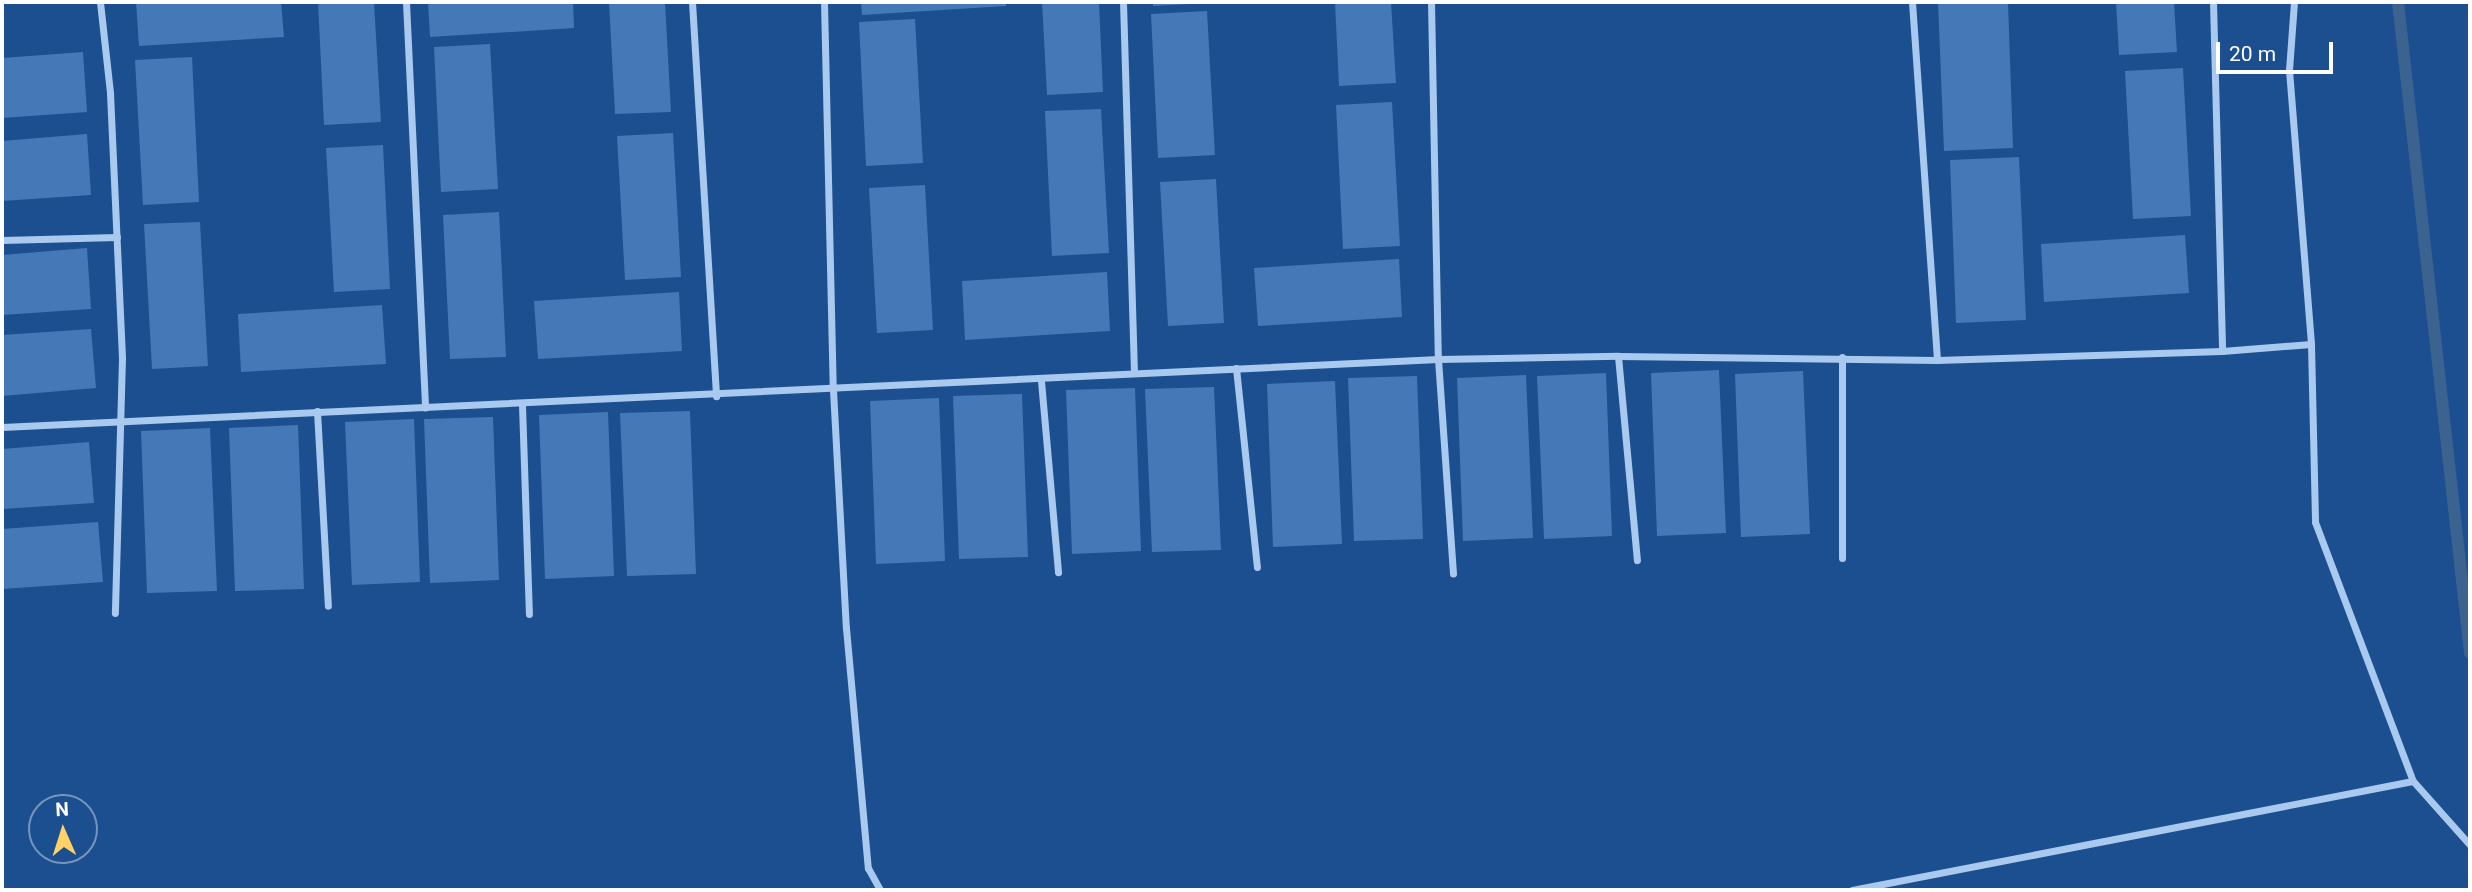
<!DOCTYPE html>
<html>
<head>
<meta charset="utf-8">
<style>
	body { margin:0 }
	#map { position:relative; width:2472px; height:892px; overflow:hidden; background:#1b4f8f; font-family:Roboto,sans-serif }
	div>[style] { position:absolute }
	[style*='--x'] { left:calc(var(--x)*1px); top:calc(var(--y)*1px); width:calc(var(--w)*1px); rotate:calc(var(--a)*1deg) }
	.stream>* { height:12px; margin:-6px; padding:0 6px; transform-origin:6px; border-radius:6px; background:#3c6290 }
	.building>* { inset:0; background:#4478b7 }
	.minor>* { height:7px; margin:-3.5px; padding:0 3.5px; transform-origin:3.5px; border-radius:3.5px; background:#a9c9ee }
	span { translate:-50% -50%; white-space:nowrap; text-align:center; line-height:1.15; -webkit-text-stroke:6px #1b4f8f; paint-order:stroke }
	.frame { position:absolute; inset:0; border:4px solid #fff; pointer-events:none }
	.north { position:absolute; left:28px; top:794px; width:70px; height:70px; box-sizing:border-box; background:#1b4f8f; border:2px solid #7695bc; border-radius:50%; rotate:357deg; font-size:19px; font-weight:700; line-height:28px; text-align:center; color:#fff }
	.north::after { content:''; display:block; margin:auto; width:24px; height:32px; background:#ffd166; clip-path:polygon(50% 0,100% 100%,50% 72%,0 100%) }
	.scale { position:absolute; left:2216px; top:42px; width:117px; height:32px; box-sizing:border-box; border:4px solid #fff; border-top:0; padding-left:9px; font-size:21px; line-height:24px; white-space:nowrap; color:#fff; -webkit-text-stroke:5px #1b4f8f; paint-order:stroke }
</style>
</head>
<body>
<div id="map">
	<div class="stream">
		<div style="--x:2398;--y:2;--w:655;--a:83.69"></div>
	</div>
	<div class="building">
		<div style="clip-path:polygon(136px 2px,281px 2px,284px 37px,139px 46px)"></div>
		<div style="clip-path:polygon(318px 2px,374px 2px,381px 122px,324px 125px)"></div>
		<div style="clip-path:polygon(428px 2px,573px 2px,574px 28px,430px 37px)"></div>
		<div style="clip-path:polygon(609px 2px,665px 2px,671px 112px,615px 114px)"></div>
		<div style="clip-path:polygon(861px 2px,1006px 2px,1006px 6px,862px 15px)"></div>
		<div style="clip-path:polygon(1042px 2px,1099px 2px,1103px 92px,1047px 95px)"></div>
		<div style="clip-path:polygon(1153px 2px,1191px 2px,1191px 4px,1153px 6px)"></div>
		<div style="clip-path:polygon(1335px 2px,1391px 2px,1396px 83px,1339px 86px)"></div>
		<div style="clip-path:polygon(1938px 2px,2008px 2px,2013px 148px,1944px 151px)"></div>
		<div style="clip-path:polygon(2116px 2px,2174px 2px,2177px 52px,2119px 55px)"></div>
		<div style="clip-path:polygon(1207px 11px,1215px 155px,1158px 158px,1151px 14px)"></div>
		<div style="clip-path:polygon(915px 19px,923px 163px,866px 166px,859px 22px)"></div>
		<div style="clip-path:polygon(490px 44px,498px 189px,441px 192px,434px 47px)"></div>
		<div style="clip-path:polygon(83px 52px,87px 112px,2px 118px,2px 58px)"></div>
		<div style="clip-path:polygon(192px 57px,199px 202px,143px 205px,135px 60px)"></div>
		<div style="clip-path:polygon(2183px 68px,2191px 216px,2133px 219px,2125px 71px)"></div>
		<div style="clip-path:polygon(1392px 102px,1400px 246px,1343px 249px,1336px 105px)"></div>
		<div style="clip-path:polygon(1101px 109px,1109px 253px,1052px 256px,1045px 111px)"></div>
		<div style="clip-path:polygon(673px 133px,681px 277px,625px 280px,617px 136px)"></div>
		<div style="clip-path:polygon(87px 134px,91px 195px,2px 201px,2px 141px)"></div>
		<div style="clip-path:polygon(383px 145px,390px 289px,334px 292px,326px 148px)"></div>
		<div style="clip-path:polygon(2019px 157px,2026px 320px,1956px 323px,1950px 160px)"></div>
		<div style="clip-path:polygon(1216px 179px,1224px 323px,1168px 326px,1160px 182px)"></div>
		<div style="clip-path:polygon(925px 185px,933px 330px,877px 333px,869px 188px)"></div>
		<div style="clip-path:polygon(499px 212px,506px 357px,450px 359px,443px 215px)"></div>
		<div style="clip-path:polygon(200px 222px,208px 366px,152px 369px,144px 224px)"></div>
		<div style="clip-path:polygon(2185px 235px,2189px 293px,2044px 302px,2041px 244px)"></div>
		<div style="clip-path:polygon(87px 248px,91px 309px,2px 315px,2px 255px)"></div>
		<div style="clip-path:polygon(1399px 259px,1402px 317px,1258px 326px,1254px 268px)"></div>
		<div style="clip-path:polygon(1107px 272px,1110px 331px,965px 340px,962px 281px)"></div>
		<div style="clip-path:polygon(679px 292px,682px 351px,538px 359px,534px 301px)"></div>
		<div style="clip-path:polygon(382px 305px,386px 364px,241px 372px,238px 314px)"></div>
		<div style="clip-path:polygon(91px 329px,96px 388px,2px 396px,2px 335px)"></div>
		<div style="clip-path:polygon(1719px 370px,1726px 533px,1657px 536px,1651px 373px)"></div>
		<div style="clip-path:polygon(1803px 371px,1810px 534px,1741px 537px,1735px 374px)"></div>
		<div style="clip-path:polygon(1606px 373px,1612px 536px,1544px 539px,1537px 376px)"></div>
		<div style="clip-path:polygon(1526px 375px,1533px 538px,1463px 541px,1457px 378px)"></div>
		<div style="clip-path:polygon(1417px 376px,1423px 539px,1354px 541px,1348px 378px)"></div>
		<div style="clip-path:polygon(1335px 381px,1342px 544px,1273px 547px,1267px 384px)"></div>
		<div style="clip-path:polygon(1214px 387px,1221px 550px,1152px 552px,1145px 389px)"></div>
		<div style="clip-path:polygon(1135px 388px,1141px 551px,1072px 554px,1066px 390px)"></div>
		<div style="clip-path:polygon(1022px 394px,1028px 557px,959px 559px,953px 396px)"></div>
		<div style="clip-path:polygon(939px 398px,945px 561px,876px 564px,870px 401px)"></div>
		<div style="clip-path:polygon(690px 411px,696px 574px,627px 576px,620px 413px)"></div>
		<div style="clip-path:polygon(608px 412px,614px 576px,545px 579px,539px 415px)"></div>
		<div style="clip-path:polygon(493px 417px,499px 580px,430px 583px,424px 419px)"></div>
		<div style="clip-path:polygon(414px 419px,420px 582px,352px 585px,345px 422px)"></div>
		<div style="clip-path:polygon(298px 425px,304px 589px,235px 591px,229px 428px)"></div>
		<div style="clip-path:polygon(210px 428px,217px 591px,147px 593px,141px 431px)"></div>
		<div style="clip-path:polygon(89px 442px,94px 503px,2px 509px,2px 449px)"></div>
		<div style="clip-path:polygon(98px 522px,103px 582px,2px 589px,2px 529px)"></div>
	</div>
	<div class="minor">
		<div style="--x:100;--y:2;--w:92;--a:83.7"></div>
		<div style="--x:110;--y:93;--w:265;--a:87.4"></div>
		<div style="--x:122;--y:358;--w:255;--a:91.6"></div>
		<div style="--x:406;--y:2;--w:406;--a:87.3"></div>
		<div style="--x:692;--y:2;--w:395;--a:86.5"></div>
		<div style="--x:824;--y:2;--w:388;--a:88.7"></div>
		<div style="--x:833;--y:390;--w:238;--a:86.9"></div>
		<div style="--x:846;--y:628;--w:241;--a:84.8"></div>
		<div style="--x:868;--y:868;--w:25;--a:61"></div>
		<div style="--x:1123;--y:2;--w:370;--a:88.3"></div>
		<div style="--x:1431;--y:2;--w:357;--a:88.9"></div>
		<div style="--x:1438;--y:359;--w:215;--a:86"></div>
		<div style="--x:1912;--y:2;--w:359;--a:86"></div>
		<div style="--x:2213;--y:2;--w:349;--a:88.5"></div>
		<div style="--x:2294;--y:2;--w:68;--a:94.2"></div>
		<div style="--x:2289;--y:70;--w:275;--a:85.4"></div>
		<div style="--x:2311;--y:344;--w:178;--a:88.7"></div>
		<div style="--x:2315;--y:522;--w:277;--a:69.3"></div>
		<div style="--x:2413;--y:781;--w:86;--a:48.3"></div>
		<div style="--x:2;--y:240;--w:115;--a:-1.5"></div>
		<div style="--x:1618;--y:356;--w:205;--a:84.7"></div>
		<div style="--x:1236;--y:368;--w:200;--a:84"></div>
		<div style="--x:1041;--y:381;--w:192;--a:84.9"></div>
		<div style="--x:522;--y:405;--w:209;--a:88.1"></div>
		<div style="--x:317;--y:411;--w:195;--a:86.8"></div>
		<div style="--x:2;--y:427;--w:1438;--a:-2.71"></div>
		<div style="--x:1438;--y:359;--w:180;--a:-1"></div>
		<div style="--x:1618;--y:356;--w:319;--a:0.7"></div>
		<div style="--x:1937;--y:360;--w:285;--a:-1.8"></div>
		<div style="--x:2222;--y:351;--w:89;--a:-4.5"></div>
		<div style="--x:1842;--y:558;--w:201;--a:-90"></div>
		<div style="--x:1852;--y:890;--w:571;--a:-11"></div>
	</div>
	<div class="frame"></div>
	<div class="north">N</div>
	<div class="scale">20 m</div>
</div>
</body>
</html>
